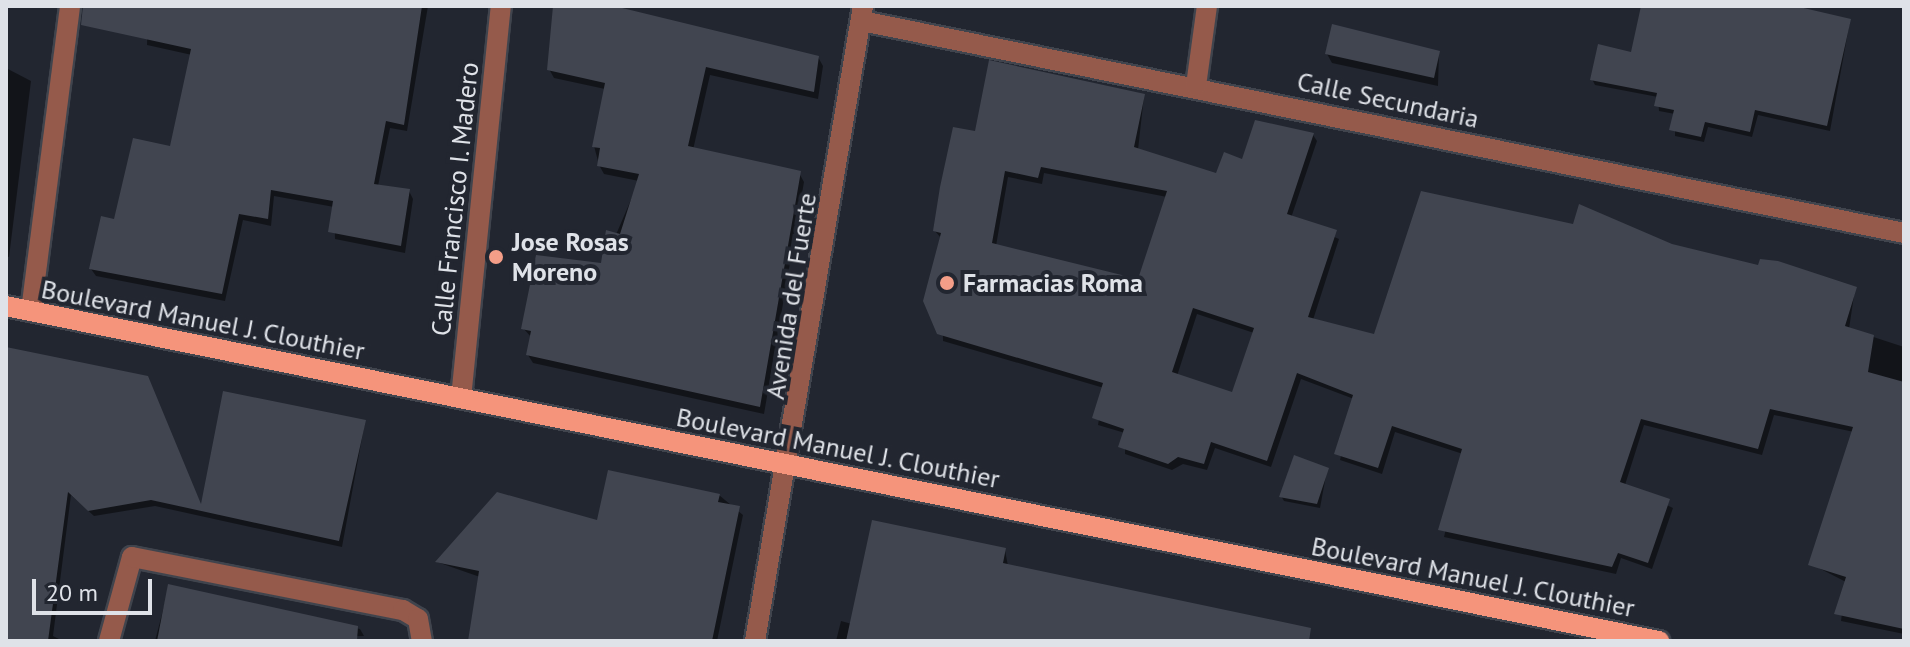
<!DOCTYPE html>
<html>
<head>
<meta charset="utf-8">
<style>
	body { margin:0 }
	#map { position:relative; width:1910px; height:647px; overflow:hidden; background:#222630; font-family:"PT Sans",sans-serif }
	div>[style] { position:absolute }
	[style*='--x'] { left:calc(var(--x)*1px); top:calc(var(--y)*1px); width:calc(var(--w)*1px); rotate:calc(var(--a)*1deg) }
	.shadow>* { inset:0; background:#0007 }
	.building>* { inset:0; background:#414550 }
	.roads { filter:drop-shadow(2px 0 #40444d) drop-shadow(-2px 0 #40444d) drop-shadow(0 2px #40444d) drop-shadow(0 -2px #40444d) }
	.minor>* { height:20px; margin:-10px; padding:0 10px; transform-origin:10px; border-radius:10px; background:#955a4b }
	.major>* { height:20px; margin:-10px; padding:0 10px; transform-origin:10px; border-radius:10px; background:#f5947b }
	.dots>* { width:22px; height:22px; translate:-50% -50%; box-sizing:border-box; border:4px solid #222630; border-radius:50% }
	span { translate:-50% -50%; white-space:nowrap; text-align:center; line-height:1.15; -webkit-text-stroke:8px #222630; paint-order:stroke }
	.street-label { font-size:26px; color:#dfe2e8 }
	.poi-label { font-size:26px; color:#dfe2e8; font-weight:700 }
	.left { translate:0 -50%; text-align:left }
	.frame { position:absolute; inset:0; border:8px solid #dfe2e8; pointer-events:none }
	.scale { position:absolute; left:32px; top:579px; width:120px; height:36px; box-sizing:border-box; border:4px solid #dfe2e8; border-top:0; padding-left:10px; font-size:24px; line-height:28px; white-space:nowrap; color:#dfe2e8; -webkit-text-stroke:6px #222630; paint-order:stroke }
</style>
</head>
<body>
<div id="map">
	<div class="shadow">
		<div style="clip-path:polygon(148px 6px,428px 6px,407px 131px,390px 128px,378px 186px,409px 191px,413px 199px,405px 253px,335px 239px,334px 207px,274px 196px,271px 226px,243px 220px,225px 301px,96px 276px,91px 269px,115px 221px,171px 149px,192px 55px,147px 45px)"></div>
		<div style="clip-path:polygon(555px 6px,618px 6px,617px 14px,818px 57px,823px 66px,818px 99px,710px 75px,693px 150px,799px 173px,804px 182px,764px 414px,533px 363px,528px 355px,532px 338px,523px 328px,603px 265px,639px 181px,604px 174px,599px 165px,594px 146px,605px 89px,554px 78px,549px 69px)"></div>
		<div style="clip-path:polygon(1645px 6px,1787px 6px,1850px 21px,1830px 131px,1758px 115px,1752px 137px,1708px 127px,1704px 142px,1675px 136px,1675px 114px,1659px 111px,1658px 97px,1595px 85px,1592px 79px,1632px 54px)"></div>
		<div style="clip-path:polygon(1439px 53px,1438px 86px,1332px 63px,1327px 54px)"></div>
		<div style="clip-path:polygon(6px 68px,31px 81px,9px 257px,6px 256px)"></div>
		<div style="clip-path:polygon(evenodd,1144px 96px,1138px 150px,1217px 176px,1313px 135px,1317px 141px,1291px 218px,1339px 239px,1313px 320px,1375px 336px,1672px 246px,1855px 289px,1849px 329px,1904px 347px,1904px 634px,1841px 621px,1846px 582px,1811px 564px,1854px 432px,1774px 415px,1762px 455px,1644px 425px,1625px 485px,1673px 508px,1652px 569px,1621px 558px,1616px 574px,1444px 537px,1463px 454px,1395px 432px,1382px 474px,1340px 460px,1354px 399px,1301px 379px,1271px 467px,1215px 448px,1207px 470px,1183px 464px,1172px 470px,1125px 454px,1125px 433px,1098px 425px,1104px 388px,943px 341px,941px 238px,935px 231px,977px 133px,1144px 96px,1044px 173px,1167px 197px,1139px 281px,996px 246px,1008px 177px,1042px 184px,1044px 173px,1144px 96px,1197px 314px,1254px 333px,1234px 394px,1177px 376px,1197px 314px)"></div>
		<div style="clip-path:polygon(6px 349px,202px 509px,365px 422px,342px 547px,155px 506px,94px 516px,71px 495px,53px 636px,63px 641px,6px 641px)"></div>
		<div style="clip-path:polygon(1327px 470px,1320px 508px,1284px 501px,1281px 496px)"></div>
		<div style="clip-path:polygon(719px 495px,743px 515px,717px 641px,469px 641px,480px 577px,437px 562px)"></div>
		<div style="clip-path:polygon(1005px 550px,1008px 566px,1289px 641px,836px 641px,841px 621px,852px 624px)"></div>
		<div style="clip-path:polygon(169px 587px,360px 629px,364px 636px,155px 641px)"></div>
	</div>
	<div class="building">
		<div style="clip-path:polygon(83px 6px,422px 6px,404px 125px,386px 121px,374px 184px,410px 189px,401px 246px,328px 232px,333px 201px,271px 190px,268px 219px,239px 214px,222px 294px,89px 269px,101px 216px,114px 219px,133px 138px,170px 146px,191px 49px,81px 25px)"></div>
		<div style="clip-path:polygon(553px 6px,614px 6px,819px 56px,814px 92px,706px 67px,688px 146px,801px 171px,760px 407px,526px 355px,531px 331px,521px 329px,536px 255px,601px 263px,606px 230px,620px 234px,639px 174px,597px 166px,600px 148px,592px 147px,605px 83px,547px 70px)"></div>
		<div style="clip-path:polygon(1641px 6px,1795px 6px,1851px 19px,1827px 126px,1755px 110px,1750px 132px,1705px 122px,1701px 137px,1669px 130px,1674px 110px,1654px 106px,1657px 93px,1590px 80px,1598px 44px,1631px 52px)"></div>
		<div style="clip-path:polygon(1332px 24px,1440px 51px,1434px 78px,1325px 54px)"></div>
		<div style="clip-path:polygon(evenodd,989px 60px,1145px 94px,1134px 147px,1216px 173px,1224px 152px,1242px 159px,1255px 120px,1314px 133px,1287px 214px,1337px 230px,1308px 317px,1374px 334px,1421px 191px,1573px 224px,1579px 204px,1672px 244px,1758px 265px,1760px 259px,1778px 261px,1857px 287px,1845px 326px,1874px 335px,1868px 372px,1904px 382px,1904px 629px,1834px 614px,1846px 577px,1808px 565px,1853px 427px,1770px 409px,1758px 449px,1641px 419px,1620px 482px,1670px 499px,1648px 563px,1618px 553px,1612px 567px,1438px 530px,1462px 449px,1392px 426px,1378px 468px,1334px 454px,1353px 395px,1297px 373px,1267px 461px,1211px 442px,1204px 464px,1178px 457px,1168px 464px,1118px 447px,1124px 429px,1092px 418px,1103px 383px,937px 334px,923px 301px,941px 233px,933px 231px,940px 187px,953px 127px,975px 131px,989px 60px,1041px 167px,1167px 191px,1138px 279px,992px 243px,1005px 171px,1038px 178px,1041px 167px,989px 60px,1193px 308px,1254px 328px,1232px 392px,1172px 372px,1193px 308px)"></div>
		<div style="clip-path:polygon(6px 347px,148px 376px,201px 504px,223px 391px,366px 420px,339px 541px,151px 500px,88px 511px,68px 492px,48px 641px,6px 641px)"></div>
		<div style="clip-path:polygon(1294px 455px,1329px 468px,1317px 504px,1279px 497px)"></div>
		<div style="clip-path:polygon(608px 470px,720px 494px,718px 502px,740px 506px,712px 641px,468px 641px,479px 571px,435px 562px,497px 492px,597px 520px)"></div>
		<div style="clip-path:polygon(872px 520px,1006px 548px,1003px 563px,1311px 628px,1309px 641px,846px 641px)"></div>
		<div style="clip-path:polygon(168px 584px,358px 626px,357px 641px,157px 641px)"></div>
	</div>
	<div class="roads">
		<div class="minor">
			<div style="--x:862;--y:21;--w:1063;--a:11.5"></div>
			<div style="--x:1196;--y:86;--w:81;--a:-82.2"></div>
			<div style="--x:31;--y:311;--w:307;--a:-82.7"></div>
			<div style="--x:461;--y:398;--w:394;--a:-84.2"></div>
			<div style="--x:109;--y:641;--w:87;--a:-74.7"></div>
			<div style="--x:132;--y:557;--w:276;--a:11.1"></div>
			<div style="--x:403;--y:610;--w:17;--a:31"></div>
			<div style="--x:418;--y:619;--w:22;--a:80"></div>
			<div style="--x:755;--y:641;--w:644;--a:-80.35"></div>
		</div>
		<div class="major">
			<div style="--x:6;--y:306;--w:1687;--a:11.46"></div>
		</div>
	</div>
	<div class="dots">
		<div style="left:496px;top:257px;background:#f49e88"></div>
		<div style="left:947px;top:283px;background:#f49e88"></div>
	</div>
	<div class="street-label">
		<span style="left:1388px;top:100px;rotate:12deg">Calle Secundaria</span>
		<span style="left:455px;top:199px;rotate:-84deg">Calle Francisco I. Madero</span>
		<span style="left:791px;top:296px;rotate:-81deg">Avenida del Fuerte</span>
		<span style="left:203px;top:320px;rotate:11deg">Boulevard Manuel J. Clouthier</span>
		<span style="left:838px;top:448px;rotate:11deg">Boulevard Manuel J. Clouthier</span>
		<span style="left:1473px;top:577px;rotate:11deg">Boulevard Manuel J. Clouthier</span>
	</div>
	<div class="poi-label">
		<span class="left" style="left:512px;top:257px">Jose Rosas<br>Moreno</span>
		<span class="left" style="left:963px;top:283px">Farmacias Roma</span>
	</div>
	<div class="frame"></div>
	<div class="scale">20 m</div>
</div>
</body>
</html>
